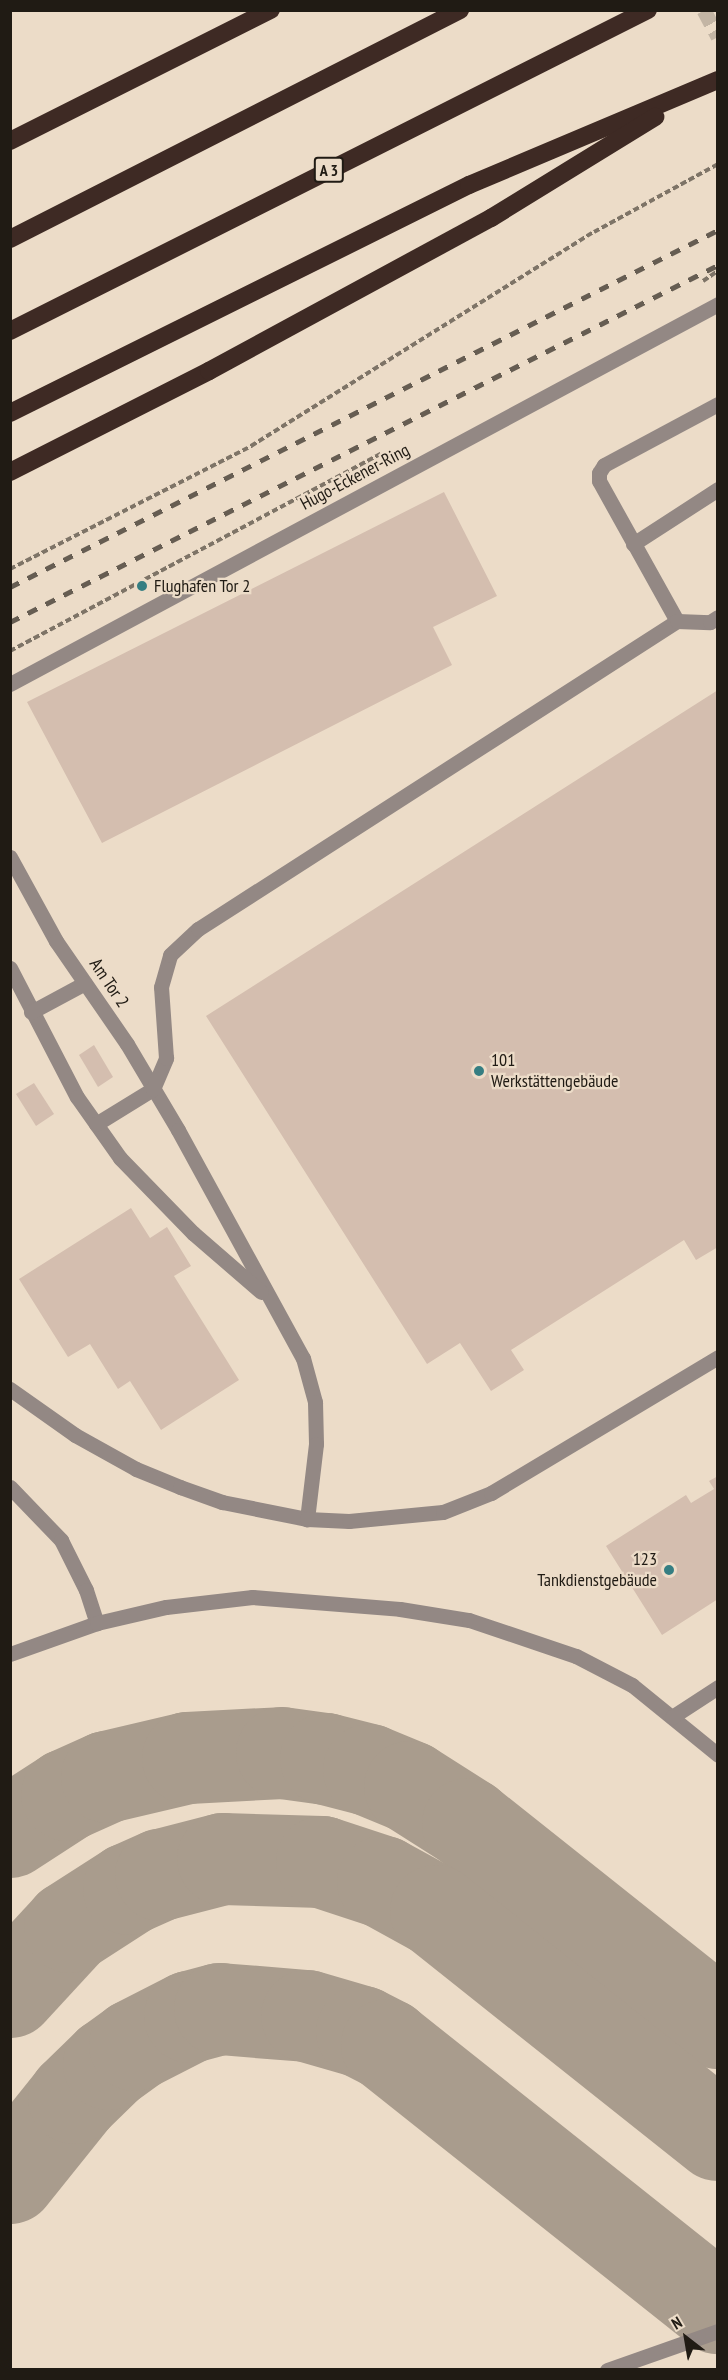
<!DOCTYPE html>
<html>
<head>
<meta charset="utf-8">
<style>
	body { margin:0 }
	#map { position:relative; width:728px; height:2380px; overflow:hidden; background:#ecdcc8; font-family:"PT Sans Narrow",sans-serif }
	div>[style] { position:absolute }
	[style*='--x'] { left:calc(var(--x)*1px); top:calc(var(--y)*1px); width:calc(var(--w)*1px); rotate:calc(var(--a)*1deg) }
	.taxiway>* { height:92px; margin:-46px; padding:0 46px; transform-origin:46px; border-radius:46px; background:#a99c8d }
	.building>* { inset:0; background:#d4beaf }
	.street-tunnel>* { height:15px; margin-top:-7.5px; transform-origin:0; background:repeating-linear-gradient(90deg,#c3b5a4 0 15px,transparent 0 23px) }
	.path>* { height:4px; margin-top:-2px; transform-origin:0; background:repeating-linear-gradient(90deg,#7e7467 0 6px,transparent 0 9px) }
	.lane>* { height:15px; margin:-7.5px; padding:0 7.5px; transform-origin:7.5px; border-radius:7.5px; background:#938884 }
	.street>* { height:15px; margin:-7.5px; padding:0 7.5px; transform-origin:7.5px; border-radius:7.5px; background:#938884 }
	.highway>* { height:18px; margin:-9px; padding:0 9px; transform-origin:9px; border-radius:9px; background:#3e2a24 }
	.rail>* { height:4.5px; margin-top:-2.25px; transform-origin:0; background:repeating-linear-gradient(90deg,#665d52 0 10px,transparent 0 20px) }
	.dots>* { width:16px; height:16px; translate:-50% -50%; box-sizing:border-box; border:3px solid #ecdcc8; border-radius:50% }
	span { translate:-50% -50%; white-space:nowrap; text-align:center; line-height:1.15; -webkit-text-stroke:4.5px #ecdcc8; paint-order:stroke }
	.shield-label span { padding:2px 4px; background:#ecdcc8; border:2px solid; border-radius:4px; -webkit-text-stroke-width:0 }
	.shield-label { font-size:16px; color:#201b14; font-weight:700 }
	.street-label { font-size:18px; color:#201b14 }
	.poi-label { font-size:18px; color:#201b14 }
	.left { translate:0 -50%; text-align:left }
	.right { translate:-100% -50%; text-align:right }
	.frame { position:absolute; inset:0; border:12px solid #201b14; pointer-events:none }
	.north { position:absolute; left:656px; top:2308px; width:60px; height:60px; -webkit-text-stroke:4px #ecdcc8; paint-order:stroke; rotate:329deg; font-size:16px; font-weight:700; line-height:24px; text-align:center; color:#201b14 }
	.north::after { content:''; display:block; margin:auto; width:21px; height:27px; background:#201b14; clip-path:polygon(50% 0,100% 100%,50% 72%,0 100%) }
</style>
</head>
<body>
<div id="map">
	<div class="taxiway">
		<div style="--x:10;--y:1832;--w:68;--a:-33"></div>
		<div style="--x:67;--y:1795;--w:44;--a:-24.2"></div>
		<div style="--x:107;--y:1777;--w:83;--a:-13.2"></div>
		<div style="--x:188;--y:1758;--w:94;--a:-3"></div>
		<div style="--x:282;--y:1753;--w:44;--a:7.8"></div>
		<div style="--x:326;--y:1759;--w:44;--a:14.3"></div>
		<div style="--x:369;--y:1770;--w:44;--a:22.5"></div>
		<div style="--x:410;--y:1787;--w:69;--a:32.5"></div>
		<div style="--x:468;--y:1824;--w:320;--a:38.5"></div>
		<div style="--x:10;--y:1992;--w:88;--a:-47.3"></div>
		<div style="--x:70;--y:1927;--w:70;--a:-32.8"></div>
		<div style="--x:129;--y:1889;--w:35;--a:-24"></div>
		<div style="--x:161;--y:1875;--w:64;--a:-14.5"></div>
		<div style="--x:223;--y:1859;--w:99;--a:1.7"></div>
		<div style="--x:322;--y:1862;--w:64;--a:18.2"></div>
		<div style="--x:383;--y:1882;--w:60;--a:28.7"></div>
		<div style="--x:436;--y:1911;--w:360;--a:38.5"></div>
		<div style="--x:10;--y:2178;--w:102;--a:-51.3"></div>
		<div style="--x:74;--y:2098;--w:49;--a:-44.2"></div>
		<div style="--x:109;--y:2064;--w:32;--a:-36"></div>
		<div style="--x:135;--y:2045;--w:62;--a:-27"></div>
		<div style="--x:190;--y:2017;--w:31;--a:-15"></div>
		<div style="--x:220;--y:2009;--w:87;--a:4.6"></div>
		<div style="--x:307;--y:2016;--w:57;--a:16.2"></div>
		<div style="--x:362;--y:2032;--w:28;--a:27"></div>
		<div style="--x:387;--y:2045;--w:423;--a:38.5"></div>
	</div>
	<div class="building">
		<div style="clip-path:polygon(444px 492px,497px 596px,433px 627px,452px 665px,102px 843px,27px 702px)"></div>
		<div style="clip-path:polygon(718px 690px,718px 1247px,696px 1260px,684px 1240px,511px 1350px,524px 1370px,491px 1391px,460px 1343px,427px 1364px,206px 1016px)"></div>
		<div style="clip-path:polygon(94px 1045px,113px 1077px,98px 1087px,79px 1055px)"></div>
		<div style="clip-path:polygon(34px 1083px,54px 1114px,36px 1126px,16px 1094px)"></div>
		<div style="clip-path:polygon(131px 1208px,150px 1238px,167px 1227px,191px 1266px,174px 1276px,239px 1380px,161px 1430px,130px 1381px,118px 1389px,90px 1344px,68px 1357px,19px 1279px)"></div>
		<div style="clip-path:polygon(718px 1476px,718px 1599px,662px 1635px,606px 1546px,686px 1495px,691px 1503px,714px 1489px,709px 1481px)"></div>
	</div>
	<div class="street-tunnel">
		<div style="--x:704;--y:10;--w:30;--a:62"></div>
	</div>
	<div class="path">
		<div style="--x:703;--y:281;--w:18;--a:-34"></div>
		<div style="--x:10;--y:569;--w:271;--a:-27"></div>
		<div style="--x:251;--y:446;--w:404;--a:-32"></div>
		<div style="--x:594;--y:232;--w:141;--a:-28.7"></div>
		<div style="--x:10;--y:651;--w:421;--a:-28"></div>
		<div style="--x:10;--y:798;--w:7;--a:90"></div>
	</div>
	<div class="lane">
		<div style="--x:633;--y:544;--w:101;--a:-32.9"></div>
		<div style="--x:677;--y:621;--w:160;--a:-119.1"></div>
		<div style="--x:599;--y:481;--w:8;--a:-90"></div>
		<div style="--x:599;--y:473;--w:9;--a:-58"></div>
		<div style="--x:604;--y:465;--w:129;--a:-28.2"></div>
		<div style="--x:10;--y:857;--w:96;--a:61.3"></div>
		<div style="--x:56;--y:941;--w:125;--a:55.4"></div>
		<div style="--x:127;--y:1044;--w:100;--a:59.3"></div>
		<div style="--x:178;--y:1130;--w:260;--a:61.3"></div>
		<div style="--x:303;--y:1358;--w:46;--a:74.7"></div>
		<div style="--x:315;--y:1402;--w:42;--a:88.6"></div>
		<div style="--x:316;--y:1444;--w:76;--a:96.8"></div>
		<div style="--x:10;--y:968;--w:145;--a:62.6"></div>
		<div style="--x:77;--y:1097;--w:75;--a:54.8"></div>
		<div style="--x:120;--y:1158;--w:105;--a:45.8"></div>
		<div style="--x:193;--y:1233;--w:90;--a:40.9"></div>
		<div style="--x:31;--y:1012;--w:61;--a:-28.2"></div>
		<div style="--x:96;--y:1124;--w:67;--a:-31.6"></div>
		<div style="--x:153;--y:1089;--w:34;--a:-67"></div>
		<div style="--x:166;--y:1058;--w:71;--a:-94"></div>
		<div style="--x:161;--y:987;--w:33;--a:-74"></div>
		<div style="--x:170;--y:955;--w:38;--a:-43"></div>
		<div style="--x:198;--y:929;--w:569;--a:-32.74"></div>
		<div style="--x:677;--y:621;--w:33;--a:2"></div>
		<div style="--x:710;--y:622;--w:9;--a:-32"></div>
		<div style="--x:10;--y:1389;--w:80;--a:35.3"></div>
		<div style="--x:75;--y:1435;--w:70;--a:29.1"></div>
		<div style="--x:136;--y:1469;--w:48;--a:22.2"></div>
		<div style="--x:180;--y:1487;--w:45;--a:19.7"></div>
		<div style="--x:222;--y:1502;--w:87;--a:11.3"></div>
		<div style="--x:307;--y:1519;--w:42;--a:2.7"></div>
		<div style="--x:349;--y:1521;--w:94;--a:-5.5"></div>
		<div style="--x:443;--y:1512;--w:52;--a:-21.6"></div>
		<div style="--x:491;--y:1493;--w:265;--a:-30.9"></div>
		<div style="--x:10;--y:1487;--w:74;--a:46.1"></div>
		<div style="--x:61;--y:1540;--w:56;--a:63.4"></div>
		<div style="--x:86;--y:1590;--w:35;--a:72"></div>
		<div style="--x:10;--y:1654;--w:92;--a:-19.6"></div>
		<div style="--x:97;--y:1623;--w:71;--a:-13.1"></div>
		<div style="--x:166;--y:1607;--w:87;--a:-6.6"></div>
		<div style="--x:252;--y:1597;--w:148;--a:4.6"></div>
		<div style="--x:400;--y:1609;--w:70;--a:9.1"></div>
		<div style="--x:469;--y:1620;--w:113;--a:18.6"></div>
		<div style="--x:576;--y:1656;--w:63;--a:27.4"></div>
		<div style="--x:632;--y:1685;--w:111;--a:39.1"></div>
		<div style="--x:672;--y:1717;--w:55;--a:-33.1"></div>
		<div style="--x:607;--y:2370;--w:118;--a:-19.4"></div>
	</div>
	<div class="street">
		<div style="--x:10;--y:684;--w:804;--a:-28.22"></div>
	</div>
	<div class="highway">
		<div style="--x:10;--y:141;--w:292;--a:-26.7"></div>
		<div style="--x:10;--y:239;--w:505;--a:-26.97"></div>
		<div style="--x:10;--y:331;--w:714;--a:-26.71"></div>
		<div style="--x:10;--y:413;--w:513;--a:-26.42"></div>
		<div style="--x:469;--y:185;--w:270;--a:-22.9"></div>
		<div style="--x:10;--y:472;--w:223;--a:-26.9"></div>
		<div style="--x:209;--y:371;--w:321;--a:-28.5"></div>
		<div style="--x:491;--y:218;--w:193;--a:-31.6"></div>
	</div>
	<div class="rail">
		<div style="--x:10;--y:587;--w:793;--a:-26.76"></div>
		<div style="--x:10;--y:622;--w:793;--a:-26.76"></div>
	</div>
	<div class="dots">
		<div style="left:142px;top:586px;background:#357e82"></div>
		<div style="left:479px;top:1071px;background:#357e82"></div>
		<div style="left:669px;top:1570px;background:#357e82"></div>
	</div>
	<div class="shield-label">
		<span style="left:329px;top:170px">A 3</span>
	</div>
	<div class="street-label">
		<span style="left:355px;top:477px;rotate:-28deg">Hugo-Eckener-Ring</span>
		<span style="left:109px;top:983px;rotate:56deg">Am Tor 2</span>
	</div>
	<div class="poi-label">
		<span class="left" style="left:154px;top:586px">Flughafen Tor 2</span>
		<span class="left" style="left:491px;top:1071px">101<br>Werkstättengebäude</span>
		<span class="right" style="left:657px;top:1570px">123<br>Tankdienstgebäude</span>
	</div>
	<div class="frame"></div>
	<div class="north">N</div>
</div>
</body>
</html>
